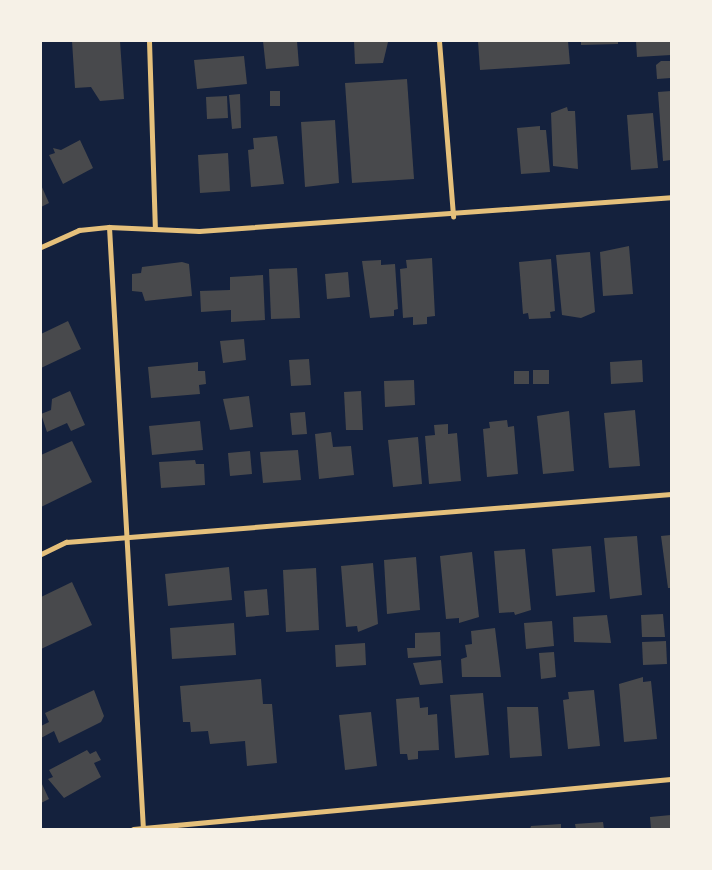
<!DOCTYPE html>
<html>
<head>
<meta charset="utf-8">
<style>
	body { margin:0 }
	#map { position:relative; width:712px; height:870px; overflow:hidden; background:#14213d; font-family:Figtree,sans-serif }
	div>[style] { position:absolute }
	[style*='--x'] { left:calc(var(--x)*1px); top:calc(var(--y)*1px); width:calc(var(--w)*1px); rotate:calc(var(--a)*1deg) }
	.building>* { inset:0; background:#48494c }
	.minor>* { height:5px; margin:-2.5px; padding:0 2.5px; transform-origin:2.5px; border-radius:2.5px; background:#e5c07b }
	span { translate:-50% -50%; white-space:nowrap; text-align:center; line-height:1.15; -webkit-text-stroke:4.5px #f6f1e7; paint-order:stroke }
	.frame { position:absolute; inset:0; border:42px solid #f6f1e7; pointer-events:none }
</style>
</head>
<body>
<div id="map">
	<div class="building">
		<div style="clip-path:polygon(72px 41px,120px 41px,124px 99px,100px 101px,91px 87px,75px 88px)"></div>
		<div style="clip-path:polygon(263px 41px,297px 41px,299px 66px,266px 69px)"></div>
		<div style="clip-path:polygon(354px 41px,388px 42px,383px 63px,355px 64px)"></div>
		<div style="clip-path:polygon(478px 41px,568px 41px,570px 64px,480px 70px)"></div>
		<div style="clip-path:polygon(581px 41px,618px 41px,618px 44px,581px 45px)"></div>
		<div style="clip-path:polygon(636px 41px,671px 41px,671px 55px,637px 57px)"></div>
		<div style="clip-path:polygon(244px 56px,247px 84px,197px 89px,194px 60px)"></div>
		<div style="clip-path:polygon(661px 61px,671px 61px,671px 78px,657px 79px,656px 65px)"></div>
		<div style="clip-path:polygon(407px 79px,414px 179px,352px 183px,345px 83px)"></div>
		<div style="clip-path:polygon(270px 91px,280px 91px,280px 106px,270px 106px)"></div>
		<div style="clip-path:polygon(671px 91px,671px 160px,663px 161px,658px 92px)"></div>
		<div style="clip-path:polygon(240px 94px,241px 128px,232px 129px,229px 95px)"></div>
		<div style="clip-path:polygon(227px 96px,228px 118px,207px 119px,206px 97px)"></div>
		<div style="clip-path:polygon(567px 107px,568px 111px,575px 111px,578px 169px,553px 166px,551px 113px)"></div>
		<div style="clip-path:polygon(653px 113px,658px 168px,631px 170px,627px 115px)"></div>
		<div style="clip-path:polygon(335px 120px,339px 183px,305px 187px,301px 122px)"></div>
		<div style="clip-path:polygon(540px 126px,540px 130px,546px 130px,550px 172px,521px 174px,517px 128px)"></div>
		<div style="clip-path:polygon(277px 136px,284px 184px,251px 187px,248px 150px,254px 149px,253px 138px)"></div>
		<div style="clip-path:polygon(80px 140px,93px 168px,63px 184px,49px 155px,55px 153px,53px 148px,61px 150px)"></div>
		<div style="clip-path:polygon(228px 153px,230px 191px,200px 193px,198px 155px)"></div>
		<div style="clip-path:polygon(41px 185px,49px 203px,41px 207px)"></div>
		<div style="clip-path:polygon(629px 246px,633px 294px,603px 296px,600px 252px)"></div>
		<div style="clip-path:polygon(590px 252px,595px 312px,581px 318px,562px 315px,556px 255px)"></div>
		<div style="clip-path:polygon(432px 258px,435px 316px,427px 317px,427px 324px,413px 325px,413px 317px,403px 318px,400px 269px,407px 268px,406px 260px)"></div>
		<div style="clip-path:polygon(551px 259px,555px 311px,550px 312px,551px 318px,529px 319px,528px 313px,523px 314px,519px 262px)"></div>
		<div style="clip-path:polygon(381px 260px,381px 265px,395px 264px,398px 309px,394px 310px,394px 316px,370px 318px,362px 261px)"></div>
		<div style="clip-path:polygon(182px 262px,189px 264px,192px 296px,145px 301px,142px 292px,132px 291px,132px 274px,141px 273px,142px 267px)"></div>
		<div style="clip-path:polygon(297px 268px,300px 318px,271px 319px,269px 269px)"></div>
		<div style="clip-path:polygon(348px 272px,350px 297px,327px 299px,325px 274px)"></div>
		<div style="clip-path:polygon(263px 275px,265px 320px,231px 322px,231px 310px,201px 312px,200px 291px,230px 290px,230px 277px)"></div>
		<div style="clip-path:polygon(68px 321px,81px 349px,41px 368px,41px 334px)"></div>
		<div style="clip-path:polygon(244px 339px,246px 360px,223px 363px,220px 341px)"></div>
		<div style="clip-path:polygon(309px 359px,311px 385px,291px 386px,289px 360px)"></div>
		<div style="clip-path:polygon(642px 360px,643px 382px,611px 384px,610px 362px)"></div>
		<div style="clip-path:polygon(198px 362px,198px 371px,205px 371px,206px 384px,199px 385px,200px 394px,151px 398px,148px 367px)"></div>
		<div style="clip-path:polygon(533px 370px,549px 370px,549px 384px,533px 384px)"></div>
		<div style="clip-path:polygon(514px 371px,529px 371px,529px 384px,514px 384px)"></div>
		<div style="clip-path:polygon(414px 380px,415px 405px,385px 407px,384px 381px)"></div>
		<div style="clip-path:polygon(70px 391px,85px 425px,71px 431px,67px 423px,47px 432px,41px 414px,51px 410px,52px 399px)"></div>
		<div style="clip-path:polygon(361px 391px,363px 430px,346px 430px,344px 392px)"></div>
		<div style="clip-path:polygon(249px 396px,253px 427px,230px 430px,223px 399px)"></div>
		<div style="clip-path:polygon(635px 410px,640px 466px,609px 468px,604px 413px)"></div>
		<div style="clip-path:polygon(569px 411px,574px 471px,543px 474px,537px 416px)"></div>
		<div style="clip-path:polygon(305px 412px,307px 434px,292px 435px,290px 413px)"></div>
		<div style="clip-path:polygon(507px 420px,508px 427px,514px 426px,518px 474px,487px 477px,483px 429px,490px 428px,489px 422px)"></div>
		<div style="clip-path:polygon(200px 421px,203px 450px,152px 455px,149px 426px)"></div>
		<div style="clip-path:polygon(448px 424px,448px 434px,457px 433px,461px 481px,429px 484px,425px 436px,435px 435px,434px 425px)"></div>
		<div style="clip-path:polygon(331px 432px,333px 447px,351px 446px,354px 475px,319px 479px,315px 434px)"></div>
		<div style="clip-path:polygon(418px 437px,422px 484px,393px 487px,388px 440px)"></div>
		<div style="clip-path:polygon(72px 441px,92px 482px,41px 507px,41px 455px)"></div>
		<div style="clip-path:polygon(298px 450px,301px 480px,263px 483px,260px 452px)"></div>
		<div style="clip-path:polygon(250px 451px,252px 474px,230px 476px,228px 453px)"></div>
		<div style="clip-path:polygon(195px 460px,196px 464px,204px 464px,205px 485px,161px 488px,159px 462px)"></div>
		<div style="clip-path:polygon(671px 535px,671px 588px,668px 588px,661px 536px)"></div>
		<div style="clip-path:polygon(637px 536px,642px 595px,610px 599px,604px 538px)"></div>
		<div style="clip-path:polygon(591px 546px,595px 592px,556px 596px,552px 549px)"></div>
		<div style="clip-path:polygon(525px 549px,531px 610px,515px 615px,514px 612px,499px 613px,494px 551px)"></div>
		<div style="clip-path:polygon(472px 552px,479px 617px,459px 623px,459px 618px,446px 619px,440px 556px)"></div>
		<div style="clip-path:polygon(416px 557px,420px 610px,387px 614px,384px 560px)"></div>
		<div style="clip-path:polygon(373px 563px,378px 624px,358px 632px,357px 626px,346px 627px,341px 566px)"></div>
		<div style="clip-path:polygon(229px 567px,232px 600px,168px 606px,165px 574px)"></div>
		<div style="clip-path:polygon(316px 568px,319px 630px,286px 632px,283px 570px)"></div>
		<div style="clip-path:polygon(72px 582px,92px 625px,41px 649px,41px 597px)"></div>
		<div style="clip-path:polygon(267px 589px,269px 615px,246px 617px,244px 591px)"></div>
		<div style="clip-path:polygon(663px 614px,665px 637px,642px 637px,641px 615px)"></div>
		<div style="clip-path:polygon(607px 615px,611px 643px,574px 642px,573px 617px)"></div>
		<div style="clip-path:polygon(552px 621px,554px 646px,526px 649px,524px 623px)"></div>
		<div style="clip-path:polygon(234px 623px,236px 655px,172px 659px,170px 628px)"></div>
		<div style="clip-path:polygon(495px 628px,501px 677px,462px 677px,461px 659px,467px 657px,465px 645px,472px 644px,471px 631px)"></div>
		<div style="clip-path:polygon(440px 632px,441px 656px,408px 658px,407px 648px,415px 648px,415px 633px)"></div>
		<div style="clip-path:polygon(666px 641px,667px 664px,643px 665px,642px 642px)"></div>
		<div style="clip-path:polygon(365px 643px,366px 665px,336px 667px,335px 645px)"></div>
		<div style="clip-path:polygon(554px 652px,556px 677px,541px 679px,539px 653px)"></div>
		<div style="clip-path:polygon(441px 660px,443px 683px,420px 685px,413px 663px)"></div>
		<div style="clip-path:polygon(643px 677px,643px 682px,651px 681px,657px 739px,624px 742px,619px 684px)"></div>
		<div style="clip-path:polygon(261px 679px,263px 704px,272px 704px,277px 763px,247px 766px,245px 741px,210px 744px,208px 731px,191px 732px,190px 722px,183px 722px,180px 686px)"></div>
		<div style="clip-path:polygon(94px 690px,104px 716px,101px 722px,59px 743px,54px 731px,41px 738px,41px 726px,49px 722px,45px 713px)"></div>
		<div style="clip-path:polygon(594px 690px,600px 746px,568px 749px,563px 700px,569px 699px,568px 692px)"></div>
		<div style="clip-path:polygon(483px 693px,489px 755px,455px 758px,450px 695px)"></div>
		<div style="clip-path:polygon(419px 697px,420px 708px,428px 707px,428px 715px,437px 714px,439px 750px,418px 751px,418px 759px,408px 760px,407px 754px,400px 754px,396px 699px)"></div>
		<div style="clip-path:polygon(507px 707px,538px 707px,542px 756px,510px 758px)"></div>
		<div style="clip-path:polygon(371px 712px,377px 766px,345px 770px,339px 715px)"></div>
		<div style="clip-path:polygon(87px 750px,90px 754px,96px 751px,101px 760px,94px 763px,101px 777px,64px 798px,48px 779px,53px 777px,49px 770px)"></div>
		<div style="clip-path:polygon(41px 782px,49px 799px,41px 803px)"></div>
		<div style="clip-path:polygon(671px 815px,671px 829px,651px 829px,650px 817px)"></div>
		<div style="clip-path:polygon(603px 822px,604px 829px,576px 829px,575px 824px)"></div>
		<div style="clip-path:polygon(561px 824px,561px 829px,530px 829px,531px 826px)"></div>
	</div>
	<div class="minor">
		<div style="--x:149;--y:41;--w:186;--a:88.2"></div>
		<div style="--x:439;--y:41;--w:176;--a:85.4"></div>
		<div style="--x:109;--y:227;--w:603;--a:86.77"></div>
		<div style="--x:41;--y:247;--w:42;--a:-24.1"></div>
		<div style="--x:79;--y:230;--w:30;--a:-6"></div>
		<div style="--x:109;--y:227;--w:90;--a:2.5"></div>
		<div style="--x:199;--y:231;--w:473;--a:-4.1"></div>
		<div style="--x:41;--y:554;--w:28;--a:-26"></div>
		<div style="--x:66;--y:542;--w:607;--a:-4.54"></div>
		<div style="--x:133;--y:829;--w:540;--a:-5.31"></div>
	</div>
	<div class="frame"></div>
</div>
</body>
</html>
